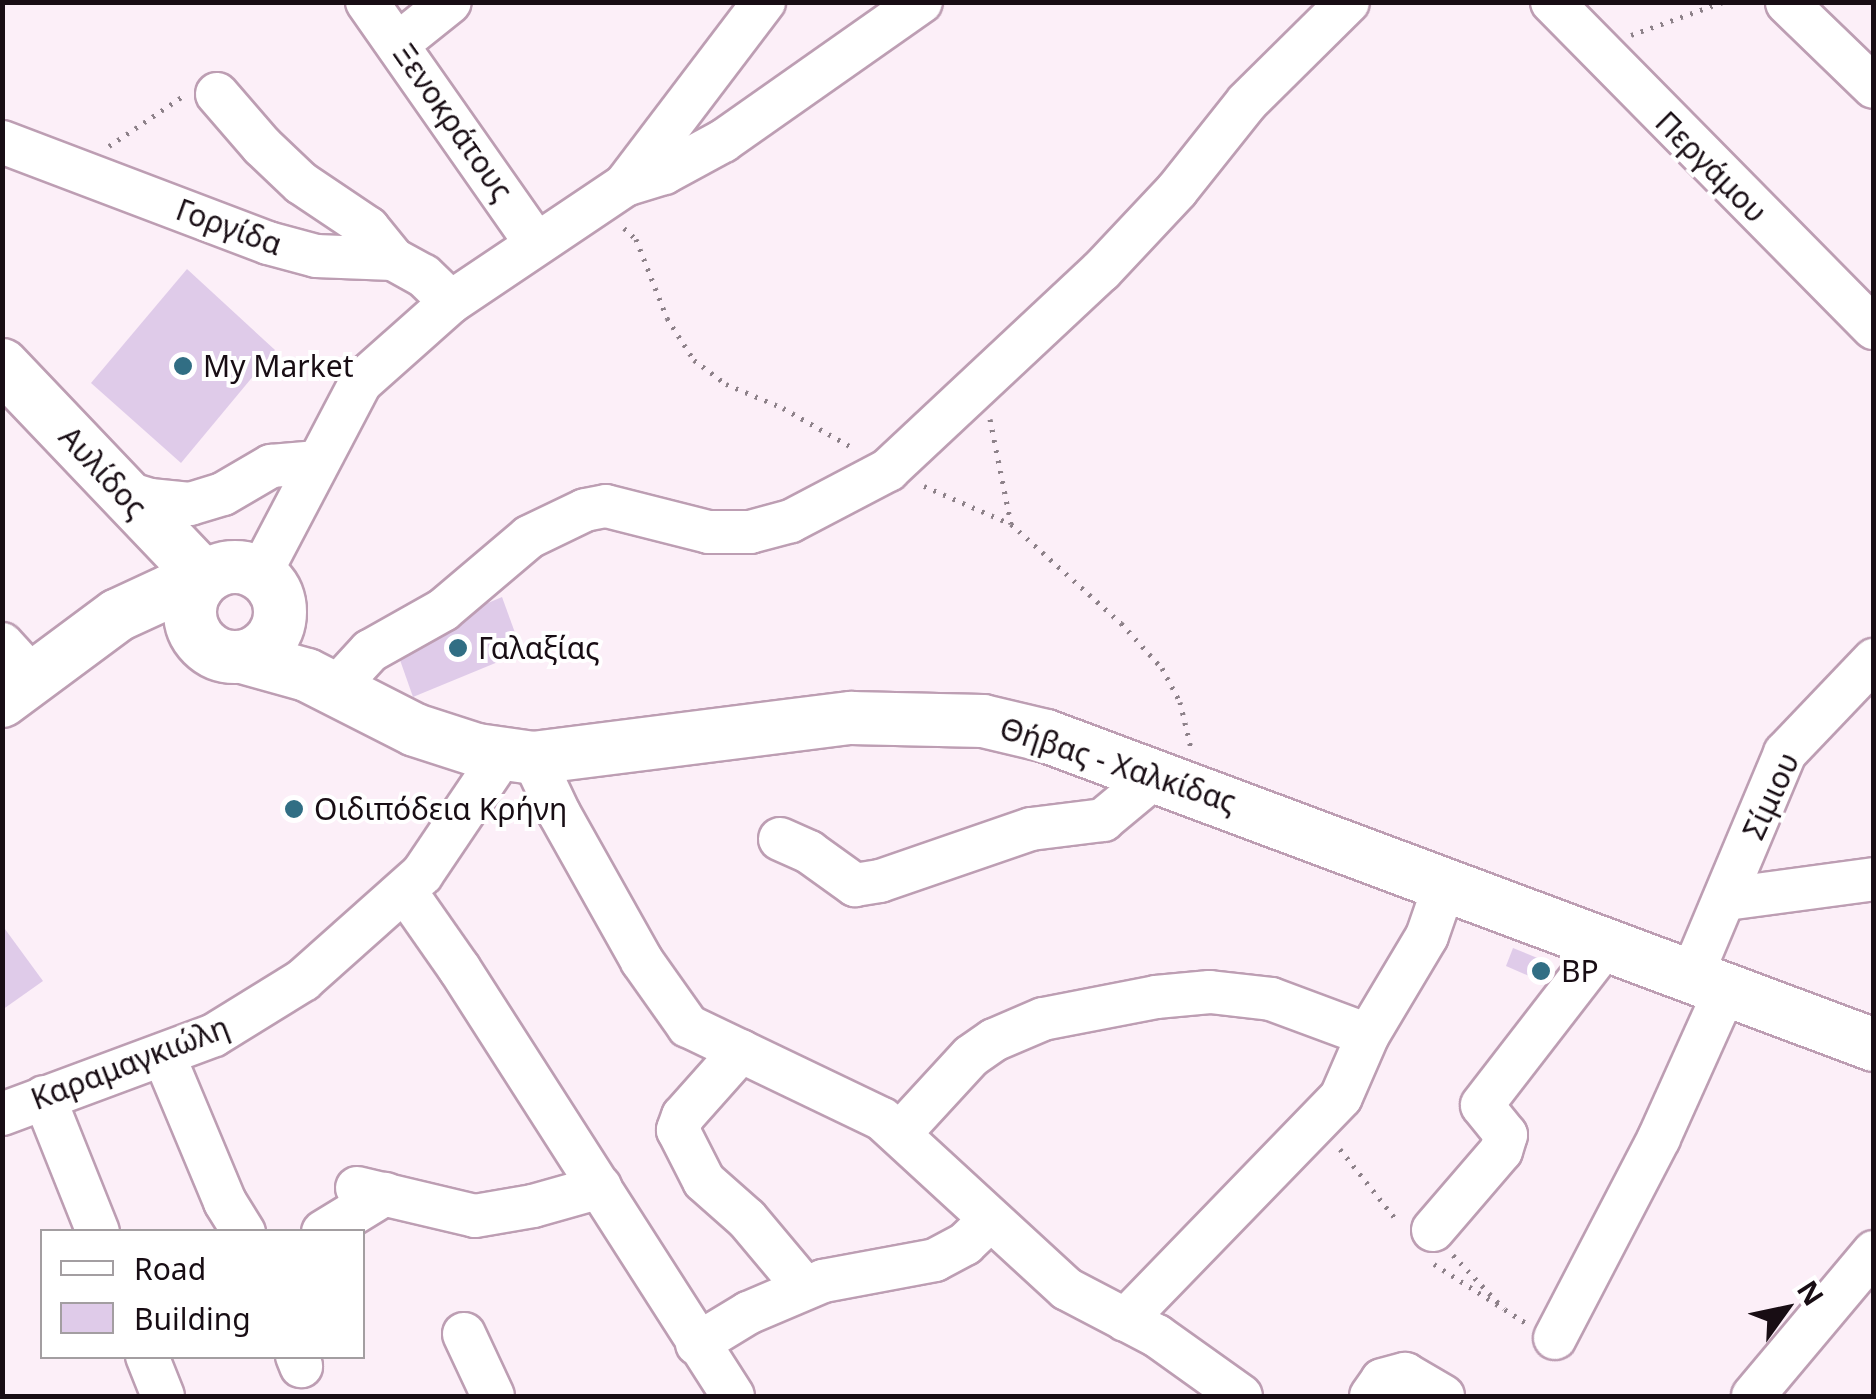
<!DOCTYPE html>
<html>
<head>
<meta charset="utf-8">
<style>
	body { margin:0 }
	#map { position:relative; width:1876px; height:1399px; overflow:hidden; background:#fceff8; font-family:"Noto Sans",sans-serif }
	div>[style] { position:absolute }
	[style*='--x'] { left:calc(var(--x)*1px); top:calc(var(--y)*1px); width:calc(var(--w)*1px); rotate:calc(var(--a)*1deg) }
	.building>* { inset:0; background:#dfcbe9 }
	.path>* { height:5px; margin-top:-2.5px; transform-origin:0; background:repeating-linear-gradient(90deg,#8d8189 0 2.5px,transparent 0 10.5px) }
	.roads { filter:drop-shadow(2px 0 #bd9eb3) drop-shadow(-2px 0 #bd9eb3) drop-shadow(0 2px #bd9eb3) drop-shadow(0 -2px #bd9eb3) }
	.minor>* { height:42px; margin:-21px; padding:0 21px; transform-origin:21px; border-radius:21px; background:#fff }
	.major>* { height:52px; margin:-26px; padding:0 26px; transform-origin:26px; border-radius:26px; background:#fff }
	.major>.ring { margin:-26px; padding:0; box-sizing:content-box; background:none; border:52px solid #fff; border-radius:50% }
	.dots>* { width:28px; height:28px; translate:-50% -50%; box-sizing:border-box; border:5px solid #fff; border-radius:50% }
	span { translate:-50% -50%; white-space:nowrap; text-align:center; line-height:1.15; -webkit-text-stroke:8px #fff; paint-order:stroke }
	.street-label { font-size:30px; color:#180d14 }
	.poi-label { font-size:30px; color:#180d14 }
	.left { translate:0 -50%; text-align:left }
	.frame { position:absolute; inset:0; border:5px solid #180d14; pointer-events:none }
	.legend { position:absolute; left:40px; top:1229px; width:325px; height:130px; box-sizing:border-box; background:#fff; border:2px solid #a39ea1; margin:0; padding:12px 18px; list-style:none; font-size:30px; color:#180d14 }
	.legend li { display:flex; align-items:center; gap:20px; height:50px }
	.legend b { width:50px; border:2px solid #a39ea1 }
	.north { position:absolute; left:1736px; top:1259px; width:100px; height:100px; -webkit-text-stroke:8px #fff; paint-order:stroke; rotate:57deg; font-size:28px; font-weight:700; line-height:40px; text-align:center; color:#180d14 }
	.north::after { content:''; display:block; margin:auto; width:35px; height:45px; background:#180d14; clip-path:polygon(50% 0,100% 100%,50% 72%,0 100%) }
</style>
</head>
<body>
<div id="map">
	<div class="building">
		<div style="clip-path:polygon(187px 269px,275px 350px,181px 463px,91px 383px)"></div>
		<div style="clip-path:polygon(502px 597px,522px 652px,413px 697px,394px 643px)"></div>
		<div style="clip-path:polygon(2px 925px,43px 981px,2px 1010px)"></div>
		<div style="clip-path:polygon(1513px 948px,1552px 964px,1545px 983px,1506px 966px)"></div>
	</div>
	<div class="path">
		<div style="--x:1631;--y:35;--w:98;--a:-19.7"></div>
		<div style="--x:109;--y:146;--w:89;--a:-34"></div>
		<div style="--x:624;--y:228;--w:16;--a:43"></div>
		<div style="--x:636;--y:239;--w:85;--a:68.6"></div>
		<div style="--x:667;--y:318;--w:50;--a:57.3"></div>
		<div style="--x:694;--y:360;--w:40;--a:37"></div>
		<div style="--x:726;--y:384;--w:62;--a:22.8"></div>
		<div style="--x:783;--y:408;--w:81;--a:29.7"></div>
		<div style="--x:990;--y:419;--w:107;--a:78.7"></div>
		<div style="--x:924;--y:486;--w:95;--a:23.6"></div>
		<div style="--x:1011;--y:524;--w:148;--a:42"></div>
		<div style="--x:1121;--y:623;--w:61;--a:47.7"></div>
		<div style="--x:1162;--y:668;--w:38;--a:62"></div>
		<div style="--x:1180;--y:702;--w:47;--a:76.6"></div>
		<div style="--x:1340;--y:1149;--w:93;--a:51.5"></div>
		<div style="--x:1453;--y:1255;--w:74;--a:46.6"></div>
		<div style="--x:1434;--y:1264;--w:109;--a:32.7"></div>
	</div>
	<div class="roads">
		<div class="minor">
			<div style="--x:367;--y:2;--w:294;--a:55"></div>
			<div style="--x:1552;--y:2;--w:458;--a:45.4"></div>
			<div style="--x:1787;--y:3;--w:121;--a:44"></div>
			<div style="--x:399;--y:43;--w:65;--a:-38.8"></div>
			<div style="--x:217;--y:94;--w:69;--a:49.1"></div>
			<div style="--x:262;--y:146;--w:54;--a:43.5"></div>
			<div style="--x:301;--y:183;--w:81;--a:33.9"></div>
			<div style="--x:368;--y:228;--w:40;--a:51"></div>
			<div style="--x:2;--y:142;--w:285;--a:20.8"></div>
			<div style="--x:268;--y:243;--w:50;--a:15.2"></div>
			<div style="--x:316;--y:256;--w:77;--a:2.2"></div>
			<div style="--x:393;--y:259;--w:35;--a:29"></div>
			<div style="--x:424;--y:276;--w:37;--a:44"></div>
			<div style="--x:625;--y:185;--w:230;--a:-52.8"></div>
			<div style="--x:121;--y:491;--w:30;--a:17"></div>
			<div style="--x:150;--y:500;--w:40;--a:5.7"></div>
			<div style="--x:190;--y:504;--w:34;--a:-17"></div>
			<div style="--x:223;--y:494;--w:56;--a:-30.3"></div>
			<div style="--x:271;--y:466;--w:47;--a:-4.9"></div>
			<div style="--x:260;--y:574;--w:217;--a:-62.3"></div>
			<div style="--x:361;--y:382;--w:120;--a:-41.6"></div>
			<div style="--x:451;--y:302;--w:210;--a:-33.9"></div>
			<div style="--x:625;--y:185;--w:41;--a:-17.1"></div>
			<div style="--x:664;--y:173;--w:67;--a:-28.5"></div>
			<div style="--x:723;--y:141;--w:242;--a:-35.1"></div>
			<div style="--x:2;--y:644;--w:46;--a:47.6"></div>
			<div style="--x:335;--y:689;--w:52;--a:-47.4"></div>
			<div style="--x:370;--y:651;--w:84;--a:-29.3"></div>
			<div style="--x:443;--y:610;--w:113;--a:-40.3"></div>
			<div style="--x:529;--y:537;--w:62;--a:-25.7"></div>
			<div style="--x:585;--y:510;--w:21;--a:-11"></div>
			<div style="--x:606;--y:506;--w:106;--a:14.2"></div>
			<div style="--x:709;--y:532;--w:41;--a:0"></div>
			<div style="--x:750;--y:532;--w:42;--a:-15"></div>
			<div style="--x:791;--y:521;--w:110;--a:-27.7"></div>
			<div style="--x:888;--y:470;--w:291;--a:-43.1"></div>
			<div style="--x:1101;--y:271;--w:111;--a:-46.8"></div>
			<div style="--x:1177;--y:190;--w:112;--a:-51.5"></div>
			<div style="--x:1247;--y:102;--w:142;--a:-44.7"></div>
			<div style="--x:533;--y:758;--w:61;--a:64.7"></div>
			<div style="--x:559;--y:813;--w:170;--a:60.7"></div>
			<div style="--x:642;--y:961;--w:80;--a:54.7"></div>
			<div style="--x:688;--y:1026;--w:215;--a:25.6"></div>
			<div style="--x:882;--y:1119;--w:251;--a:42.6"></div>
			<div style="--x:1067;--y:1289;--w:102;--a:27.6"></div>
			<div style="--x:1157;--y:1336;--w:103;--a:35.5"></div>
			<div style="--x:780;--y:839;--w:32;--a:24"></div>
			<div style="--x:809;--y:852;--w:57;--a:35.7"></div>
			<div style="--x:855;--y:885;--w:25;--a:-9"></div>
			<div style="--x:880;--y:881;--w:160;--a:-19"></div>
			<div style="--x:1031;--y:829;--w:73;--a:-7.1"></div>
			<div style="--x:1103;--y:820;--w:70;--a:-39.8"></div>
			<div style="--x:405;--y:891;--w:94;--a:55"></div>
			<div style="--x:459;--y:968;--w:508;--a:57.37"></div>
			<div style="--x:1727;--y:899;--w:148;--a:-7.7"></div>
			<div style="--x:1691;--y:977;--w:243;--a:-67.2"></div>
			<div style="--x:1785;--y:753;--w:129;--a:-46.3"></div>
			<div style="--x:741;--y:1051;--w:87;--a:131.7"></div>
			<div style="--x:683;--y:1116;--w:15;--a:110"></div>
			<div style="--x:678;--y:1130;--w:57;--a:63"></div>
			<div style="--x:704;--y:1181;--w:57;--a:41.5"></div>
			<div style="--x:747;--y:1219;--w:90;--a:50"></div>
			<div style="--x:164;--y:1056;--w:158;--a:67.3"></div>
			<div style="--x:225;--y:1202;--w:36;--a:58"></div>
			<div style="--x:44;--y:1097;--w:145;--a:68.2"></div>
			<div style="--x:2;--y:1114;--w:226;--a:-20.4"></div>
			<div style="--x:214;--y:1035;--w:105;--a:-31.7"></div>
			<div style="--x:303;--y:980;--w:159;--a:-41.7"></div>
			<div style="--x:422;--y:874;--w:145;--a:-56"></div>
			<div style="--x:901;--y:1132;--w:103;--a:-47.4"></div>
			<div style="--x:971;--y:1056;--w:28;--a:-35"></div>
			<div style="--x:994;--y:1040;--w:53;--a:-23.2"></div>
			<div style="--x:1043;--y:1019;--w:115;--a:-11"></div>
			<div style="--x:1156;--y:997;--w:54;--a:-5.3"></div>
			<div style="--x:1210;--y:992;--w:61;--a:6.5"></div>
			<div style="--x:1271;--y:999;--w:103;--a:20.4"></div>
			<div style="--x:357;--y:1188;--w:121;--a:13.3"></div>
			<div style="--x:475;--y:1216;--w:59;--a:-9.8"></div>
			<div style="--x:533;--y:1206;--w:70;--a:-15.8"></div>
			<div style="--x:1433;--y:1230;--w:104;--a:-49.3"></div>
			<div style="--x:1501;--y:1151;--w:17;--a:-73"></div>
			<div style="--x:1506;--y:1135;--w:38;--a:-129"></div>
			<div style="--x:1482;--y:1105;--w:201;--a:-52.3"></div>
			<div style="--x:323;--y:1232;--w:73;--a:-31.5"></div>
			<div style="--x:1125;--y:1320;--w:310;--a:-45.9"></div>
			<div style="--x:1341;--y:1097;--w:68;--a:-66.5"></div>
			<div style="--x:1368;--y:1035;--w:115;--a:-59.2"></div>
			<div style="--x:1427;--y:936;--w:55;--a:-70.9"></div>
			<div style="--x:464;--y:1334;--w:68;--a:64.9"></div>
			<div style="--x:1555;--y:1338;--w:225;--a:-62.5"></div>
			<div style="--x:1659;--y:1138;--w:163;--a:-65.8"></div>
			<div style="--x:697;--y:1344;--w:60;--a:-31.3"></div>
			<div style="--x:748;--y:1313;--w:82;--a:-23.1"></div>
			<div style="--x:823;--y:1281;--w:114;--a:-10.6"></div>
			<div style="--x:935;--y:1260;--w:34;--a:-28"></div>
			<div style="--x:965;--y:1244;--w:33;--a:-44"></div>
			<div style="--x:147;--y:1356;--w:43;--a:68.2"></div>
			<div style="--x:297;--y:1356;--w:11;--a:68"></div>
			<div style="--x:1371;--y:1396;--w:19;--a:-55"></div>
			<div style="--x:1382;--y:1380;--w:24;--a:-15"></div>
			<div style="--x:1405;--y:1374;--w:44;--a:30.1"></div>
			<div style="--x:1753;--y:1396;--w:188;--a:-50"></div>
		</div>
		<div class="major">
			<div style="--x:2;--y:365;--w:294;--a:46.4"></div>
			<div class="ring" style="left:190px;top:567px;width:38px;height:38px"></div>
			<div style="--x:242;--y:657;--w:67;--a:15.5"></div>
			<div style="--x:307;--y:675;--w:121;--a:27"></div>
			<div style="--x:415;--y:730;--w:65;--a:17.9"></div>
			<div style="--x:477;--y:750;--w:57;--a:8.1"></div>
			<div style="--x:533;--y:758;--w:321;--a:-7.2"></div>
			<div style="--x:851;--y:718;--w:132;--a:1.3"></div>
			<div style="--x:983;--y:721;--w:65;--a:13.4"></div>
			<div style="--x:1046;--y:736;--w:884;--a:20.46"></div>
			<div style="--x:2;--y:701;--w:144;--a:-36.6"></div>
			<div style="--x:118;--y:615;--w:60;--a:-24.8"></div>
			<div style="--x:172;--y:590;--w:29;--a:-14"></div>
		</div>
	</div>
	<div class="dots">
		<div style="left:183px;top:366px;background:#316e84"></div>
		<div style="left:458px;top:648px;background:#316e84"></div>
		<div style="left:294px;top:809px;background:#316e84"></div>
		<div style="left:1541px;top:971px;background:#316e84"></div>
	</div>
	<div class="street-label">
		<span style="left:453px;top:122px;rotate:55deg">Ξενοκράτους</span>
		<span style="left:1711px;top:167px;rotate:45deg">Περγάμου</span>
		<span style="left:229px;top:227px;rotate:20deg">Γοργίδα</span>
		<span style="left:103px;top:472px;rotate:47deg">Αυλίδος</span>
		<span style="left:1118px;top:765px;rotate:18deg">Θήβας - Χαλκίδας</span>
		<span style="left:1771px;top:796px;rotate:-65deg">Σίμιου</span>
		<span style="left:130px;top:1063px;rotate:-21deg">Καραμαγκιώλη</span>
	</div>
	<div class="poi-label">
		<span class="left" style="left:203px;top:366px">My Market</span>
		<span class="left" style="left:478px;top:648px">Γαλαξίας</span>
		<span class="left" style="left:314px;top:809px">Οιδιπόδεια Κρήνη</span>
		<span class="left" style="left:1561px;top:971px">BP</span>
	</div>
	<div class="frame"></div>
	<ul class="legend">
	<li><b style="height:12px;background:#fff"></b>Road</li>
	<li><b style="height:28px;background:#dfcbe9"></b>Building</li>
	</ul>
	<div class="north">N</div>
</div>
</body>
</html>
